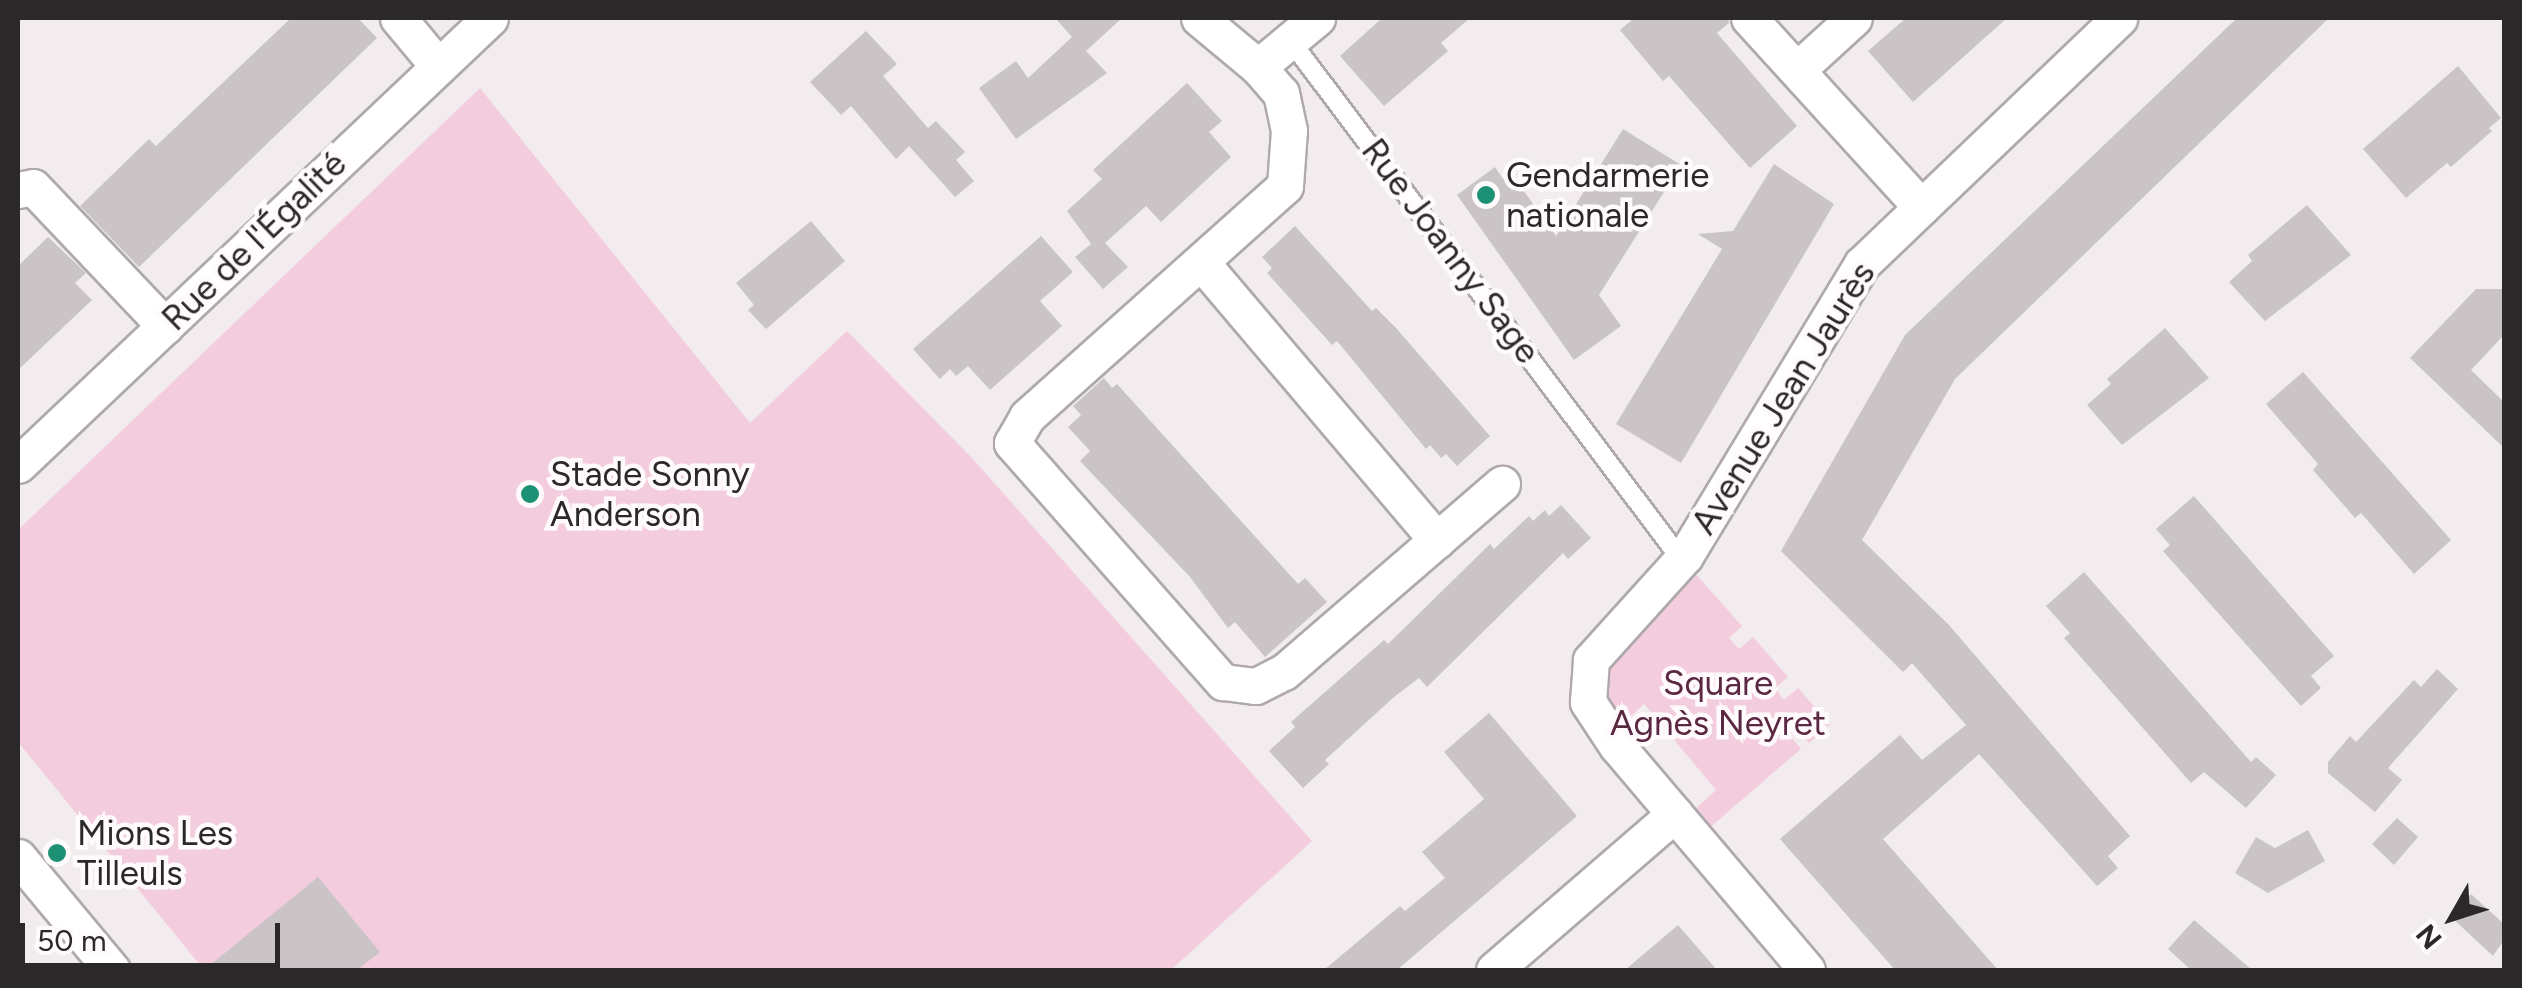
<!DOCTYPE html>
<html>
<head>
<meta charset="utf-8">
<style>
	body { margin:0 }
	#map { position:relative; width:2522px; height:988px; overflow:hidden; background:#f2ecef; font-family:Figtree,sans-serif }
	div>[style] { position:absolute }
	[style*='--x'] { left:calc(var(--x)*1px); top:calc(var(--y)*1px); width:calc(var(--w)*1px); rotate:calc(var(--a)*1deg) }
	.green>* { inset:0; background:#f3cddd }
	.building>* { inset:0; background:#cac4c6 }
	.roads { filter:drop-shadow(2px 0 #afa9ac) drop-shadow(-2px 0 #afa9ac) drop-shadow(0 2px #afa9ac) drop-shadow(0 -2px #afa9ac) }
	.service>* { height:18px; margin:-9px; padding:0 9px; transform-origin:9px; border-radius:9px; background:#fff }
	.minor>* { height:35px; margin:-17.5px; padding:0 17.5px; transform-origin:17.5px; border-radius:17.5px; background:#fff }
	.dots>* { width:28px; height:28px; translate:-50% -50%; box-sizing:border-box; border:5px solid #fffafc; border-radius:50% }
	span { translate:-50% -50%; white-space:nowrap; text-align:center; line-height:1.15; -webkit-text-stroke:9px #fffafc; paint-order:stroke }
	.poi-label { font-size:35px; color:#2a2829 }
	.left { translate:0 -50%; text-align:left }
	.street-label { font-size:35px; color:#2a2829 }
	.park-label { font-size:35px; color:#5b2842 }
	.frame { position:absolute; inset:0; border:20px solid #2a2829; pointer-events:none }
	.north { position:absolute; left:2402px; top:868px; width:100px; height:100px; -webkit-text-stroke:8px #fffafc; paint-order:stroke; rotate:231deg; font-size:28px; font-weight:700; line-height:40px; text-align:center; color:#2a2829 }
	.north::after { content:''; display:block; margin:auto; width:35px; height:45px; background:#2a2829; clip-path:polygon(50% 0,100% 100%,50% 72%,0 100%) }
	.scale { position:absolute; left:20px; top:923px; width:260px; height:45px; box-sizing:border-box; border:5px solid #2a2829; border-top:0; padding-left:12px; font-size:30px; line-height:35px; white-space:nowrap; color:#2a2829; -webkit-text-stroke:8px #fffafc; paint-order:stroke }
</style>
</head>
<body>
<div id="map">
	<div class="green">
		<div style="clip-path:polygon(480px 88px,750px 423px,847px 331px,972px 458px,1312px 841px,1171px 970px,204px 970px,18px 742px,18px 530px)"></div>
		<div style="clip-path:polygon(1693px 571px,1742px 626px,1729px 638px,1739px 649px,1753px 637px,1788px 677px,1775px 688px,1784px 700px,1798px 688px,1830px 724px,1809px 743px,1796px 730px,1790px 736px,1801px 749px,1707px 830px,1692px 812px,1716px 790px,1644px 704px,1619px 727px,1606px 700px,1605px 680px,1610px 664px)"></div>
	</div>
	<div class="building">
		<div style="clip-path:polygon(291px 18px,358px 18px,377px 38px,139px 267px,80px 206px,149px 139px,156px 146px)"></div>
		<div style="clip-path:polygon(1055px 18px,1122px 18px,1086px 51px,1107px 73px,1016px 139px,979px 88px,1016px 61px,1028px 78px,1072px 37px)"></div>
		<div style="clip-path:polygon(1382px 18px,1470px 18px,1441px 43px,1448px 51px,1384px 106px,1340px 56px)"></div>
		<div style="clip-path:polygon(1634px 18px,1728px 18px,1729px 23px,1717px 33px,1797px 126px,1750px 168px,1669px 76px,1663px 81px,1620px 30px)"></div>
		<div style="clip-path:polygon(1906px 18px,2007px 18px,1913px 102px,1868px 51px)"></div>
		<div style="clip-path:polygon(2237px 18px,2329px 18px,1955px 379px,1862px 540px,1949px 625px,2130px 836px,2108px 856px,2118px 868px,2097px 886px,1979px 754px,1883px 839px,1998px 970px,1895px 970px,1780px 839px,1900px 735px,1922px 760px,1966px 725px,1912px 663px,1903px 672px,1781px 551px,1905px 335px)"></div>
		<div style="clip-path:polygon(866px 31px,897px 64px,883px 76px,928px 128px,936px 121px,965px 152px,956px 160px,974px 181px,955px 197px,909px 146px,896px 159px,851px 106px,841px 115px,810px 82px)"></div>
		<div style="clip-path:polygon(2458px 66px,2501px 118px,2489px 128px,2492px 131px,2451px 167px,2447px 163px,2406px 198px,2363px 149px)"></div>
		<div style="clip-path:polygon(1187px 83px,1222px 121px,1209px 132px,1231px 157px,1161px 222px,1146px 206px,1105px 243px,1128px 267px,1103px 289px,1075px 257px,1091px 244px,1067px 211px,1102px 179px,1093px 170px)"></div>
		<div style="clip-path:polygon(1623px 129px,1681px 165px,1599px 295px,1621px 326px,1574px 360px,1457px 195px,1495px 167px,1503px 179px,1511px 173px,1556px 236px)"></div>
		<div style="clip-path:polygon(1774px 164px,1834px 204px,1681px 463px,1616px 424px,1722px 249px,1698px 234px,1733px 231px)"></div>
		<div style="clip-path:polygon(2307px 205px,2351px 255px,2265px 321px,2229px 282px,2252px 261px,2248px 255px)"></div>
		<div style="clip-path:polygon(811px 221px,845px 261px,766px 329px,748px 310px,754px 305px,736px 283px)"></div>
		<div style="clip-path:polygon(1295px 226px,1372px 311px,1376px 308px,1396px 328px,1490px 436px,1457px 466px,1446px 454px,1441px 458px,1430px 445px,1426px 449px,1337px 341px,1332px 345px,1267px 273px,1272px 268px,1262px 257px)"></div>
		<div style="clip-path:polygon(1041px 236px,1073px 272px,1040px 301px,1062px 326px,990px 390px,968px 366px,956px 376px,950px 369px,940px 379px,913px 349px)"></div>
		<div style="clip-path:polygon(48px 237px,86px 273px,75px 283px,92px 300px,18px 370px,18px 266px)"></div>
		<div style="clip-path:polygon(2476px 289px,2504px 289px,2504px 335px,2471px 370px,2504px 402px,2504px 448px,2410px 358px)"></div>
		<div style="clip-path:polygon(2165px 328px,2209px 378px,2122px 445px,2087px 405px,2111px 384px,2107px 379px)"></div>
		<div style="clip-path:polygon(2303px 372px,2451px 540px,2414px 574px,2361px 513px,2355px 518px,2313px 470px,2318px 464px,2266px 404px)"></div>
		<div style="clip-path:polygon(1104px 378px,1112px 388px,1117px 384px,1298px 584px,1305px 578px,1327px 602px,1265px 657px,1235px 622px,1228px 628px,1190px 577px,1080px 461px,1090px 451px,1068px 427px,1081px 415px,1073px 406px)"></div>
		<div style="clip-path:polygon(2194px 496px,2334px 656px,2311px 676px,2321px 688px,2301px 706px,2163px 551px,2170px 545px,2156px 529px)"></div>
		<div style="clip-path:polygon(1561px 505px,1591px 538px,1568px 559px,1563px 553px,1427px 687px,1419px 678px,1394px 697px,1325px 760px,1329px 764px,1303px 788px,1269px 751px,1295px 727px,1291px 722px,1384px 640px,1388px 644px,1490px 544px,1494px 549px,1529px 516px,1533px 521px,1545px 510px,1549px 516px)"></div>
		<div style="clip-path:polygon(2084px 572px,2251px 762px,2256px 757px,2276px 775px,2246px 808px,2204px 772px,2191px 783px,2064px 638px,2070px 633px,2046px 606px)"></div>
		<div style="clip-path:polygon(2437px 669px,2458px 689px,2388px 768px,2402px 780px,2375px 812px,2328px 773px,2328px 762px,2350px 736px,2356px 742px,2414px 680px,2421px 687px)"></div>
		<div style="clip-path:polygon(1489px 713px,1577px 816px,1397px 970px,1324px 970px,1400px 906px,1405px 911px,1445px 878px,1422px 852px,1484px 799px,1444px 752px)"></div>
		<div style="clip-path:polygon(2397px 818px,2418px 837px,2394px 865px,2372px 844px)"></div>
		<div style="clip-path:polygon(2308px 830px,2325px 861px,2268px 893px,2235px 873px,2256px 837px,2275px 848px)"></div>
		<div style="clip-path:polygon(318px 877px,380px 952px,357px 970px,204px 970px)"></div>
		<div style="clip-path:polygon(2471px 894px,2504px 924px,2504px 940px,2493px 956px,2451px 917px)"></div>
		<div style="clip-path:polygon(2194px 920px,2252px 970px,2191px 970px,2168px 949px)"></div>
		<div style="clip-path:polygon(1678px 925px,1717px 970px,1625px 970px)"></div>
	</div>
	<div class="roads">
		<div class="service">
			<div style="--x:1290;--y:40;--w:633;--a:53.02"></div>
			<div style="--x:1671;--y:546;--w:17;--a:36"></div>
		</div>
		<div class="minor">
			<div style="--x:398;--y:18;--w:62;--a:50.2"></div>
			<div style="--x:1199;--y:18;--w:77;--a:39.7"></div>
			<div style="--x:1258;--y:67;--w:77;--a:-39.7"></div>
			<div style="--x:1749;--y:18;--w:256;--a:47.7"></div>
			<div style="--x:1258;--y:67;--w:35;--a:49"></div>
			<div style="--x:1281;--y:93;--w:38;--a:78"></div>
			<div style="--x:1289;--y:130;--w:56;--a:94.1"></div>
			<div style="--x:1285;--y:186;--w:346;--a:138.2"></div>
			<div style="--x:1027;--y:417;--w:30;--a:120"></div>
			<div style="--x:1012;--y:443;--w:319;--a:48.6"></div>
			<div style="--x:1223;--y:682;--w:33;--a:7"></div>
			<div style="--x:1256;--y:686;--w:31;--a:-27"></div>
			<div style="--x:1284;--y:672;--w:288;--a:-40.8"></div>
			<div style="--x:1797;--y:70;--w:77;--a:-42.4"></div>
			<div style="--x:18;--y:190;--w:15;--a:-11"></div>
			<div style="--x:33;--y:187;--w:192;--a:46.5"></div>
			<div style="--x:1201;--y:262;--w:365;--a:49.7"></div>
			<div style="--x:18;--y:465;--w:650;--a:-43.44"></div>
			<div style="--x:18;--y:857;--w:147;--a:50.2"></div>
			<div style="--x:1494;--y:970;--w:239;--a:-40.8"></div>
			<div style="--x:1807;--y:970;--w:294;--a:-130.3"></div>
			<div style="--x:1617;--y:746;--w:53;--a:-123.4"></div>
			<div style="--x:1588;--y:702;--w:42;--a:-85.9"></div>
			<div style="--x:1591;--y:660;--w:140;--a:-47.9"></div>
			<div style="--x:1685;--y:556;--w:341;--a:-58.8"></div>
			<div style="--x:1862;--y:264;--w:356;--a:-43.7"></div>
		</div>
	</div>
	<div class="dots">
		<div style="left:1486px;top:195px;background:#1d9174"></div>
		<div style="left:530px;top:494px;background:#1d9174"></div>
		<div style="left:57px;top:853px;background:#1d9174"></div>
	</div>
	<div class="poi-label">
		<span class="left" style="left:1506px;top:195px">Gendarmerie<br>nationale</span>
		<span class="left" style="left:550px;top:494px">Stade Sonny<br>Anderson</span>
		<span class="left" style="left:77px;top:853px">Mions Les<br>Tilleuls</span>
	</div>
	<div class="street-label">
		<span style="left:254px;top:241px;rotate:-44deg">Rue de l'Égalité</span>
		<span style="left:1451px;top:251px;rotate:53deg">Rue Joanny Sage</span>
		<span style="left:1783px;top:398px;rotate:-58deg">Avenue Jean Jaurès</span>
	</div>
	<div class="park-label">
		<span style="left:1718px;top:703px">Square<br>Agnès Neyret</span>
	</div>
	<div class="frame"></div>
	<div class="north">N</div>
	<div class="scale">50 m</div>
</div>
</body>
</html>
